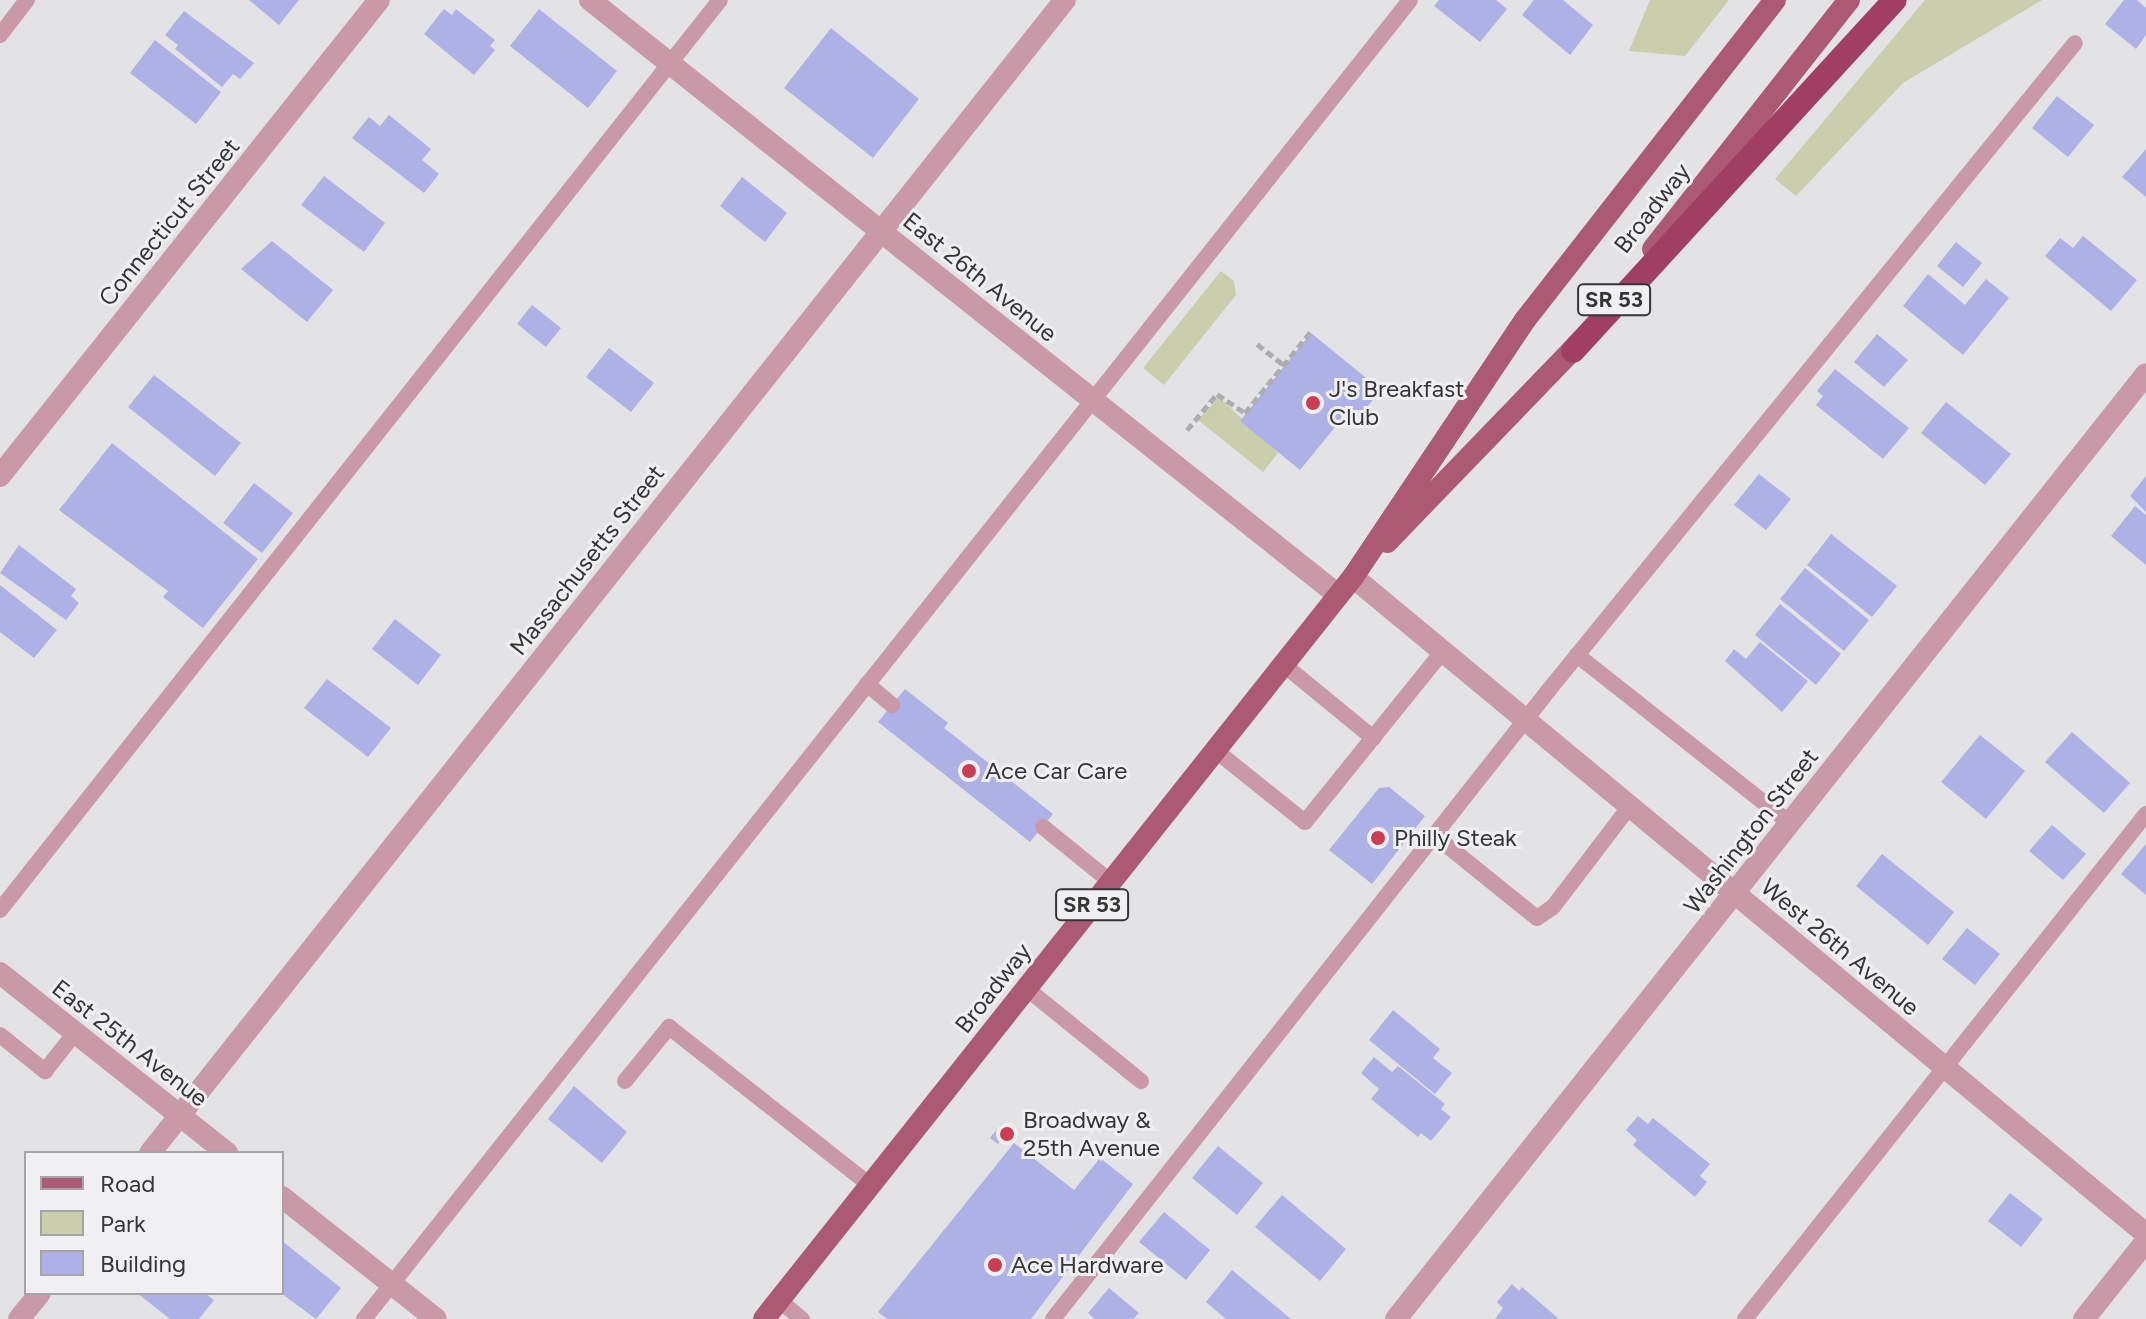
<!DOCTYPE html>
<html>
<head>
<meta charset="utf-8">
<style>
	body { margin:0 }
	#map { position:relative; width:2146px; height:1319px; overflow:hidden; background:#e3e3e6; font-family:Figtree,sans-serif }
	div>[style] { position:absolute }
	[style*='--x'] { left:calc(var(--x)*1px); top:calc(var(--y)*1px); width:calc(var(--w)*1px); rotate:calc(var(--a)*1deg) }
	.green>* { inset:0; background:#cbcead }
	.building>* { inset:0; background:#aeb1e5 }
	.path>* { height:5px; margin-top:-2.5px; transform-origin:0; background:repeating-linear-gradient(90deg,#aeaeb1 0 8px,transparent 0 12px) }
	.service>* { height:16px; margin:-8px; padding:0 8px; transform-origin:8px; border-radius:8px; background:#ca99a7 }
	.minor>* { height:22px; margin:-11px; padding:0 11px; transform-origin:11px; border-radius:11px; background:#ca99a7 }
	.primary>* { height:22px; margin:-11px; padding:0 11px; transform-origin:11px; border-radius:11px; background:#ac5974 }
	.motorway>* { height:24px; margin:-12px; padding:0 12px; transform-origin:12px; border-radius:12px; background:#a03f62 }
	.dots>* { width:22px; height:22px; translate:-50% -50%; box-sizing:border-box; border:4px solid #f0f0f3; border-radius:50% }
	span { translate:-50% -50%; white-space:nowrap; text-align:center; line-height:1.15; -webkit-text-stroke:6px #f0f0f3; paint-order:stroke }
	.shield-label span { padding:2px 6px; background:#f0f0f3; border:2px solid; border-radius:6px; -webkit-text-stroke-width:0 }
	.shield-label { font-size:22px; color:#353536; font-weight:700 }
	.street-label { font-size:24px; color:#353536 }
	.poi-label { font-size:24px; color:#353536 }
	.left { translate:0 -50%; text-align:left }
	.legend { position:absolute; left:24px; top:1151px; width:260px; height:144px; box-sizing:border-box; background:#f0f0f3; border:2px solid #a5a5a7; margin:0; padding:10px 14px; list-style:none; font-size:24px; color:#353536 }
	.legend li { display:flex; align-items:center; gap:16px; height:40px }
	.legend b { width:40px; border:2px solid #a5a5a7 }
</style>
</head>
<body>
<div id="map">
	<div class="green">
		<div style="clip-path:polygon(1650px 0,1729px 0,1685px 56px,1629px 51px)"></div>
		<div style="clip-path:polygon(1925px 0,2042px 0,1903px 83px,1796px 196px,1775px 179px)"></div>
		<div style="clip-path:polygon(1221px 271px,1234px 281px,1236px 295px,1164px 385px,1143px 368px)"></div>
		<div style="clip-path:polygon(1219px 397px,1278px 453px,1263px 472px,1198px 420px)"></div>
	</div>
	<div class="building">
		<div style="clip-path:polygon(249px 0,299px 0,279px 25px)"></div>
		<div style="clip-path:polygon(1439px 0,1496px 0,1507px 9px,1480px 42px,1434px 6px)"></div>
		<div style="clip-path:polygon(1534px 0,1563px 0,1593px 25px,1570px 55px,1522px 15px)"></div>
		<div style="clip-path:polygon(2124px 0,2137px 0,2146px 8px,2146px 35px,2136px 49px,2105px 24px)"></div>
		<div style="clip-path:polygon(444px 9px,452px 15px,456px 9px,495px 40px,490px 46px,495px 50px,474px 75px,424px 34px)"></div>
		<div style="clip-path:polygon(539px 9px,617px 71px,588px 108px,510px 46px)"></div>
		<div style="clip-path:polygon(184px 11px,254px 63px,240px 79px,233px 74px,222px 87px,175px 49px,178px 45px,165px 35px)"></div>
		<div style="clip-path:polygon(831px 28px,919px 99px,873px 158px,784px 88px)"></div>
		<div style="clip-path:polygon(155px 40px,221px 92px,196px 124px,130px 73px)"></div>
		<div style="clip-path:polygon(2057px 96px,2094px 125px,2068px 157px,2032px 128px)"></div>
		<div style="clip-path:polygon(389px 115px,431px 149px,422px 160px,439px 174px,424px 193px,352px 138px,369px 117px,380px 126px)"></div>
		<div style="clip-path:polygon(2146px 149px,2146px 197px,2122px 177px)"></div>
		<div style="clip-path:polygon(324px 176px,385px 223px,364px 252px,301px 205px)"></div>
		<div style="clip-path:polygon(742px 177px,787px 213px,765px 242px,720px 206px)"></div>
		<div style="clip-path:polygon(2083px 236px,2137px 280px,2111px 311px,2045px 256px,2060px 238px,2073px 248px)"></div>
		<div style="clip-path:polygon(272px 241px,333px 290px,307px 322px,241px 269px)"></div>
		<div style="clip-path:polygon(1956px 242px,1982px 263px,1963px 287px,1937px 266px)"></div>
		<div style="clip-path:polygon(1928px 274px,1965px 305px,1986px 279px,2009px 298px,1963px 355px,1903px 306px)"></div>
		<div style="clip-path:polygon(532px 305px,561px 328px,546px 347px,517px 324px)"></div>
		<div style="clip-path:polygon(1311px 333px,1381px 390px,1350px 428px,1341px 420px,1300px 470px,1240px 421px)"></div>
		<div style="clip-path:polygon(1877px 334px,1908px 360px,1884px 387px,1854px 362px)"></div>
		<div style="clip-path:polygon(609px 348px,654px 383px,631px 412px,586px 377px)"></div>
		<div style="clip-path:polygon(1835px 369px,1909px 428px,1883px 459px,1816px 405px,1823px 396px,1817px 391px)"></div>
		<div style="clip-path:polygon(154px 375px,241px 443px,215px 476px,128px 407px)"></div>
		<div style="clip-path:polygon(1946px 402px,2011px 454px,1985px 485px,1921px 433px)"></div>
		<div style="clip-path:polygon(112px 443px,258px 559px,203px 628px,163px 597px,168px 591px,59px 510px)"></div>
		<div style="clip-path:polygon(1759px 474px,1791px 499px,1766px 530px,1734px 505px)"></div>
		<div style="clip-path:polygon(2146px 476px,2146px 512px,2130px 496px)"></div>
		<div style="clip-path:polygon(254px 483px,293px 513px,262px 553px,223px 523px)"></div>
		<div style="clip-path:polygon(2135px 506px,2146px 515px,2146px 565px,2111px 536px)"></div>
		<div style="clip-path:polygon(1831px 534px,1897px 586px,1872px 617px,1807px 565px)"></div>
		<div style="clip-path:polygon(19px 545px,76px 589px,71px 596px,79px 603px,66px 620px,0 573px)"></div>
		<div style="clip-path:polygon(1805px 568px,1869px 620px,1844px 651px,1780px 599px)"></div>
		<div style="clip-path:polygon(0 585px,57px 630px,34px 658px,0 632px)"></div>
		<div style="clip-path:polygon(1780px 604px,1841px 654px,1816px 685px,1755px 635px)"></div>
		<div style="clip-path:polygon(395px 619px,441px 655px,418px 685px,372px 649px)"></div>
		<div style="clip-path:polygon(1760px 642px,1808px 681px,1782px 712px,1725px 661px,1734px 649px,1746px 659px)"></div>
		<div style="clip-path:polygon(327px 679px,391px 728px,368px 757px,304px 708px)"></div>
		<div style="clip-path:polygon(905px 689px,948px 723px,944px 728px,1053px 814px,1030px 842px,878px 722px)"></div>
		<div style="clip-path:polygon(2072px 732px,2130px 783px,2104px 813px,2045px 762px)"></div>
		<div style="clip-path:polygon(1980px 735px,2025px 771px,1986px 819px,1941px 782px)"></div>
		<div style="clip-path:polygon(1389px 787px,1425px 816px,1372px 884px,1329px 850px,1379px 788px)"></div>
		<div style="clip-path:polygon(2052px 825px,2086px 854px,2063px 880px,2029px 851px)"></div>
		<div style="clip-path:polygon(2146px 844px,2146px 895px,2121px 874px)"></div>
		<div style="clip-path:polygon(1882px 854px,1954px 912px,1928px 945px,1856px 886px)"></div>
		<div style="clip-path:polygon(1967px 928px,2000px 954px,1975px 985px,1942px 959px)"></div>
		<div style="clip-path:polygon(1393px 1010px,1440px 1049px,1433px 1058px,1452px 1073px,1435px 1094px,1369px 1040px)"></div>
		<div style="clip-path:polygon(1374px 1057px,1392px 1072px,1398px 1066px,1445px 1104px,1441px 1109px,1451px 1117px,1431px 1141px,1421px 1133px,1418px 1137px,1371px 1099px,1379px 1089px,1361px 1073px)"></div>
		<div style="clip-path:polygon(574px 1086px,627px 1132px,602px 1163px,548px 1119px)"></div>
		<div style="clip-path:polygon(1638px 1116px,1648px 1124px,1653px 1118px,1710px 1164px,1700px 1176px,1707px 1182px,1695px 1197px,1633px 1145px,1637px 1140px,1626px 1130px)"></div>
		<div style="clip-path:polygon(1002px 1123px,1010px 1129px,998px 1144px,990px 1138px)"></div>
		<div style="clip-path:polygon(1014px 1143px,1074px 1190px,1100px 1158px,1133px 1184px,1031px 1319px,887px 1319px,878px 1312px)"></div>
		<div style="clip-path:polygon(1218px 1146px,1263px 1183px,1237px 1215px,1192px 1178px)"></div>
		<div style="clip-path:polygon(2010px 1193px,2043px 1219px,2021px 1247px,1988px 1221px)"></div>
		<div style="clip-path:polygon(1282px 1195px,1346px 1249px,1320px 1281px,1255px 1227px)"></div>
		<div style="clip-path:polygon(1164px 1212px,1210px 1250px,1186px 1280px,1139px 1242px)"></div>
		<div style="clip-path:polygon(282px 1241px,341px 1288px,316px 1319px,282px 1294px)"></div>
		<div style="clip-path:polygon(1232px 1270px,1291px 1319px,1226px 1319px,1206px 1302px)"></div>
		<div style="clip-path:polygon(1512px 1284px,1519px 1291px,1522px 1287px,1559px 1319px,1495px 1319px,1503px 1308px,1497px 1302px)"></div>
		<div style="clip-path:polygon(1109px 1288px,1139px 1313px,1133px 1319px,1095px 1319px,1088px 1313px)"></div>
		<div style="clip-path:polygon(137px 1293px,205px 1293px,214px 1300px,199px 1319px,170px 1319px)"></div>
	</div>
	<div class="path">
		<div style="--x:1257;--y:344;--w:34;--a:38"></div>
		<div style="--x:1187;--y:430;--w:47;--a:-50.2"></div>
		<div style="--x:1217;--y:394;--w:34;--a:34"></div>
		<div style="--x:1245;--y:413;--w:107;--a:-51.1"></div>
	</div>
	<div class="service">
		<div style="--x:0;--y:35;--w:44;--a:-52.4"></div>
		<div style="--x:1577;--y:655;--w:271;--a:38.3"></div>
		<div style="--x:1283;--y:664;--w:117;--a:39.4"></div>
		<div style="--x:867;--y:684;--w:33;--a:40"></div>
		<div style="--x:1215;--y:750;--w:115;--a:38.7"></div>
		<div style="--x:1305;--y:822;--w:220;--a:-51.1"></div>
		<div style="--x:1043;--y:827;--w:87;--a:39"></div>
		<div style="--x:1434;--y:835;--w:132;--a:38.9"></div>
		<div style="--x:1537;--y:918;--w:19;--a:-35"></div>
		<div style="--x:1553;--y:907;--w:127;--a:-52.7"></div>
		<div style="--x:0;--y:910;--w:1160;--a:-51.65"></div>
		<div style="--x:1026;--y:988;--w:148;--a:39"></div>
		<div style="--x:0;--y:1035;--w:58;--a:38.7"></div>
		<div style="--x:45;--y:1071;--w:48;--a:-51.7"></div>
		<div style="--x:625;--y:1081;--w:70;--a:-50.8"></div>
		<div style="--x:669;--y:1027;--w:256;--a:38.2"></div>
		<div style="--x:779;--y:1300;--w:30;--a:40"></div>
		<div style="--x:364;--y:1319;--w:1683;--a:-51.58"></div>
		<div style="--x:1053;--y:1319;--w:800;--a:-51.75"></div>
		<div style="--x:1548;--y:691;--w:835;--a:-50.88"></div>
		<div style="--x:1745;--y:1319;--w:645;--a:-51.55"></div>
	</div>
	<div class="minor">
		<div style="--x:590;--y:0;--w:956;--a:38.5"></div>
		<div style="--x:0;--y:476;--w:608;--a:-51.47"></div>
		<div style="--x:1353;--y:577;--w:1030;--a:39.64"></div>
		<div style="--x:0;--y:973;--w:290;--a:38.4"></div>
		<div style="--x:150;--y:1153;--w:1472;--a:-51.57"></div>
		<div style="--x:282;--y:1197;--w:196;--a:38.4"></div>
		<div style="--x:19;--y:1319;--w:33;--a:-51"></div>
		<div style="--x:1396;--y:1319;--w:1206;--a:-51.56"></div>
		<div style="--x:2084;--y:1319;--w:100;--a:-51.5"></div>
	</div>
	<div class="primary">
		<div style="--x:1653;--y:249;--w:317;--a:-51.8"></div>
		<div style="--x:1387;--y:542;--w:282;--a:-46"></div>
		<div style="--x:764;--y:1319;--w:947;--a:-51.56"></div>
		<div style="--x:1353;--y:577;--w:309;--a:-56.2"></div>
		<div style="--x:1525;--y:320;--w:406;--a:-52"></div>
	</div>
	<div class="motorway">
		<div style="--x:1573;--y:351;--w:476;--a:-47.5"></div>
	</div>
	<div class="dots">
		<div style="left:1313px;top:403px;background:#cc3c52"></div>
		<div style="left:969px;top:771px;background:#cc3c52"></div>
		<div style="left:1378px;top:838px;background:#cc3c52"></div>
		<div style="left:1007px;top:1134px;background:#cc3c52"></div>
		<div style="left:995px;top:1265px;background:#cc3c52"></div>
	</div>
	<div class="shield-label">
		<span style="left:1614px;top:300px">SR 53</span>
		<span style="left:1092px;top:905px">SR 53</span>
	</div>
	<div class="street-label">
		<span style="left:1652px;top:208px;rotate:-52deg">Broadway</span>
		<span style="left:169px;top:222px;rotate:-51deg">Connecticut Street</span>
		<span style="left:980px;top:277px;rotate:39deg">East 26th Avenue</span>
		<span style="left:587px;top:560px;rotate:-52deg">Massachusetts Street</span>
		<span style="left:1751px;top:831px;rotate:-52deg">Washington Street</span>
		<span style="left:1840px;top:947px;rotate:40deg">West 26th Avenue</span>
		<span style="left:993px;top:988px;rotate:-52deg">Broadway</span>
		<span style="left:130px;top:1043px;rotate:38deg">East 25th Avenue</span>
	</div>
	<div class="poi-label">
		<span class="left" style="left:1329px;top:403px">J's Breakfast<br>Club</span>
		<span class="left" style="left:985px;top:771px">Ace Car Care</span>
		<span class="left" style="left:1394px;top:838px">Philly Steak</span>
		<span class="left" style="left:1023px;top:1134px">Broadway &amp;<br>25th Avenue</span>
		<span class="left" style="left:1011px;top:1265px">Ace Hardware</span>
	</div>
	<ul class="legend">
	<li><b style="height:10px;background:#ac5974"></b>Road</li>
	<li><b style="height:22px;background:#cbcead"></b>Park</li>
	<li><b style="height:22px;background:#aeb1e5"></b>Building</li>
	</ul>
</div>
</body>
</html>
